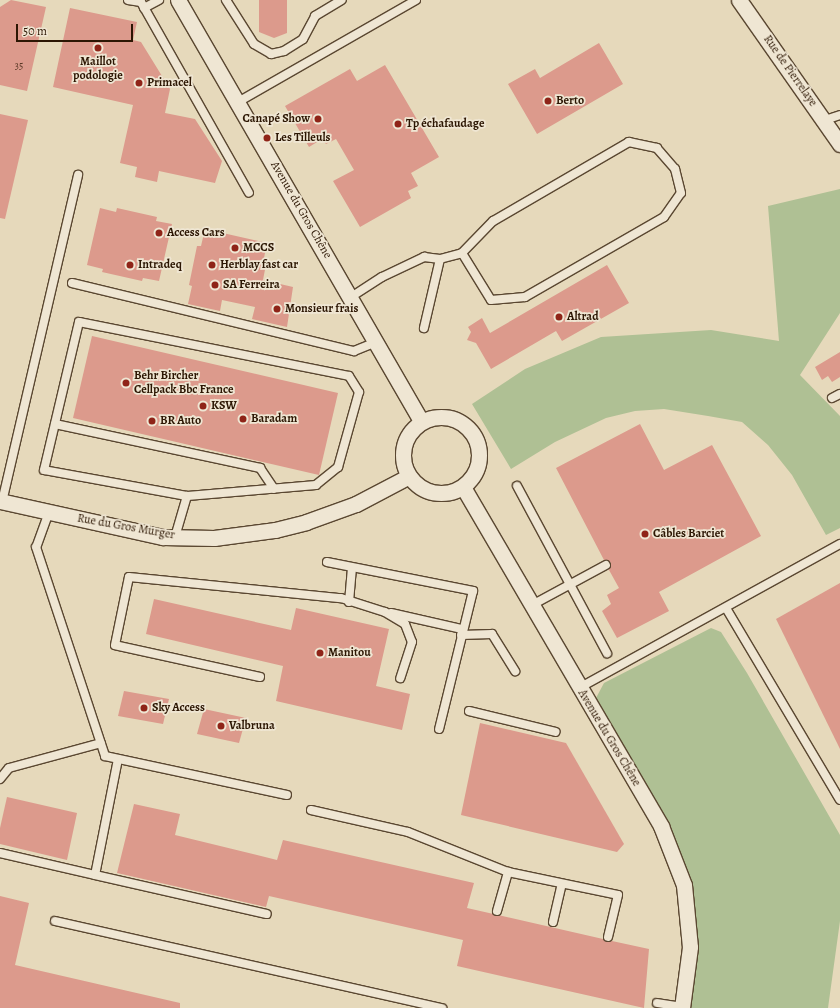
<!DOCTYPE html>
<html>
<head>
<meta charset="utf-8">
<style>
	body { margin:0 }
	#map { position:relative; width:840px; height:1008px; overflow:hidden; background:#e6d9bb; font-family:Alegreya,serif }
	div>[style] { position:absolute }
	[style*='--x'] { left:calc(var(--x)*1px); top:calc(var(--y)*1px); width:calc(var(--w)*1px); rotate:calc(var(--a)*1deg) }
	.green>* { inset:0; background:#afc094 }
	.building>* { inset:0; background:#dc9a8c }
	.roads { filter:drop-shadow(1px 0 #5a4731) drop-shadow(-1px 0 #5a4731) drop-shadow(0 1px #5a4731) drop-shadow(0 -1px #5a4731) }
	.lane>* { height:8px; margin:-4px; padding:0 4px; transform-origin:4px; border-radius:4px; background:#efe6d3 }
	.street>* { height:15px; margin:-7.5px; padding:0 7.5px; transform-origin:7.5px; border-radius:7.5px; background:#efe6d3 }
	.street>.ring { margin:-7.5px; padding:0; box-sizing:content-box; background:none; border:15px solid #efe6d3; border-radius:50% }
	.dots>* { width:11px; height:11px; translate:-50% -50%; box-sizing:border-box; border:2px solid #efe6d3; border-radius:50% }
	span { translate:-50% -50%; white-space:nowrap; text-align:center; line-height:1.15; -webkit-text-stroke:3.5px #efe6d3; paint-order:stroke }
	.number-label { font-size:10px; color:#583725 }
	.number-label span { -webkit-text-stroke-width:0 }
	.poi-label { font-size:12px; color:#2c1603; font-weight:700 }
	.left { translate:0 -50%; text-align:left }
	.right { translate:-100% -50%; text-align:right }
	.street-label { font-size:12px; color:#2c1603 }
	.scale { position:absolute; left:16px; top:24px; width:117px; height:18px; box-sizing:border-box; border:2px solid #2c1603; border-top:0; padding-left:5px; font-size:12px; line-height:14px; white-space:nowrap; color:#2c1603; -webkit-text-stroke:3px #efe6d3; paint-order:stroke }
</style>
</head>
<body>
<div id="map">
	<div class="green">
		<div style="clip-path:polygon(840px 189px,840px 313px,800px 375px,840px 416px,840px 528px,826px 535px,792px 475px,768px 445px,742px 422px,708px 416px,664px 409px,635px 411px,606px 418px,555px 442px,511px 469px,472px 404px,525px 369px,601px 337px,711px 330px,779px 341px,768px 206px)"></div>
		<div style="clip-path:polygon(711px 628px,721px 632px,747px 673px,840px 835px,840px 921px,828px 1008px,691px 1008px,697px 940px,692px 894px,668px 824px,596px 698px,604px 683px)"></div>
	</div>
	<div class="building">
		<div style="clip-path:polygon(11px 0,46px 7px,27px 91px,0 85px,0 7px)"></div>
		<div style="clip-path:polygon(259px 0,287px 0,287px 33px,274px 38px,259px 32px)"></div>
		<div style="clip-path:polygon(70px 8px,137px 22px,133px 40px,141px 42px,170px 89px,165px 113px,195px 119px,222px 161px,215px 183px,159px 171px,157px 182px,135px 177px,137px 167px,120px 163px,133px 105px,53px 87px)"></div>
		<div style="clip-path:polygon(599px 43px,623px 84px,537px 134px,508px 84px,535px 69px,540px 78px)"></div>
		<div style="clip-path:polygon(385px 65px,439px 157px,411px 173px,418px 186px,408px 191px,411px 198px,360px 227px,333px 181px,354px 170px,336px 139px,326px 144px,322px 139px,309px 147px,285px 106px,350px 69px,357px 81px)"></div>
		<div style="clip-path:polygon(0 114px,28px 120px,5px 219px,0 218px)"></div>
		<div style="clip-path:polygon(100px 208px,116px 212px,117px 208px,157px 217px,156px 221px,172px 224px,159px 281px,143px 278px,142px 281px,102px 272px,103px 269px,87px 265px)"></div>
		<div style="clip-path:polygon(205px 229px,267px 243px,264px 258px,267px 259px,263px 280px,293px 287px,287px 327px,252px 319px,255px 307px,222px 300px,220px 311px,188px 304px,192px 286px,189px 285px,197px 246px,201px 246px)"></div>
		<div style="clip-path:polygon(607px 265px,629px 303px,562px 341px,556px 331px,491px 369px,476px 343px,467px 340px,471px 332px,468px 327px,482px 318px,490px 333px)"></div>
		<div style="clip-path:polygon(92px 336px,338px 393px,319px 475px,73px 418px)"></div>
		<div style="clip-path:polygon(840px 352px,840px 377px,832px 382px,828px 376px,822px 380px,815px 367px)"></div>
		<div style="clip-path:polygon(640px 424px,664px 470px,712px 445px,761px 536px,659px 592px,669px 611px,617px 638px,602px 611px,611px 604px,607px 595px,619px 588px,609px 570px,611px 563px,604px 560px,556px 468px)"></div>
		<div style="clip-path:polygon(840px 583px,840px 749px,776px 619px)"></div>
		<div style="clip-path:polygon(154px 599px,291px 630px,296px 608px,389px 629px,376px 686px,410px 694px,402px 730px,276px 701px,283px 666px,146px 634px)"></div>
		<div style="clip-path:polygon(124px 691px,169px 699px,163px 724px,118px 716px)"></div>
		<div style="clip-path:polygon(204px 709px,246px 718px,239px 743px,197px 734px)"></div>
		<div style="clip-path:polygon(480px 723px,566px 743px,624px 844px,617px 852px,461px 815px)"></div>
		<div style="clip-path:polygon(7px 797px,77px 813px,67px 860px,0 844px,0 828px)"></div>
		<div style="clip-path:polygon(134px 804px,180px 814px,175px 835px,277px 860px,283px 840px,474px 883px,467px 908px,603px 939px,607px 942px,612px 941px,649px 949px,644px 1008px,457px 966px,463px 940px,269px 896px,266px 907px,117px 873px)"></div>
		<div style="clip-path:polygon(0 896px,29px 903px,15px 965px,180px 1003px,180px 1008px,0 1008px)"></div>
	</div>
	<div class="roads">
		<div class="lane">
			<div style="--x:128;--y:0;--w:13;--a:9"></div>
			<div style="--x:141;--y:2;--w:219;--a:60.5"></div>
			<div style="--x:226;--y:0;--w:52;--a:57.5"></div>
			<div style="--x:254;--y:44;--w:20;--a:30"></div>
			<div style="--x:271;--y:54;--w:13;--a:-13"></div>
			<div style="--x:284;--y:51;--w:22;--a:-32"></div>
			<div style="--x:303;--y:39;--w:26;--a:-62"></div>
			<div style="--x:315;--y:16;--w:31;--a:-31"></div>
			<div style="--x:144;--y:8;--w:17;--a:-28"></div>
			<div style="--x:238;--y:102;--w:205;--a:-29.8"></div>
			<div style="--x:825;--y:120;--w:16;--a:-18"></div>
			<div style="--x:440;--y:259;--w:23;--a:-15"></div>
			<div style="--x:462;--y:253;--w:55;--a:58.3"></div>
			<div style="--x:491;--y:300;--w:34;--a:-5"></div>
			<div style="--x:525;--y:297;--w:160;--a:-29.9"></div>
			<div style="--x:664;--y:217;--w:29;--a:-55"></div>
			<div style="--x:681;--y:193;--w:25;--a:-104"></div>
			<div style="--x:675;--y:169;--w:28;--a:-131"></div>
			<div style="--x:657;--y:148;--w:29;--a:-168"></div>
			<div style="--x:629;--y:142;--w:157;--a:149.8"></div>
			<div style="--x:493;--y:221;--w:45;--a:134.1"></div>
			<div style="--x:72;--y:283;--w:290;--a:13.6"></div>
			<div style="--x:354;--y:351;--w:24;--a:-22"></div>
			<div style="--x:351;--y:297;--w:37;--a:-33"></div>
			<div style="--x:382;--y:277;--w:47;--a:-25.5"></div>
			<div style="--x:424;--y:257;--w:16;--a:7"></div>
			<div style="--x:440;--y:259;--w:71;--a:103.1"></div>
			<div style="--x:832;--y:398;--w:9;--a:-27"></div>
			<div style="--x:55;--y:424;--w:210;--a:12.1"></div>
			<div style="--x:260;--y:468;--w:25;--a:56"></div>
			<div style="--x:517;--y:486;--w:190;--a:61.7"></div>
			<div style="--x:2;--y:502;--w:336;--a:-76.9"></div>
			<div style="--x:49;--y:512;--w:37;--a:110"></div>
			<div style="--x:36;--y:547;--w:220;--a:71.7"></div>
			<div style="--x:105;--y:756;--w:186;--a:12.1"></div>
			<div style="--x:175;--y:537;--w:43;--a:-73.7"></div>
			<div style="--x:187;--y:496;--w:145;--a:-169.7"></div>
			<div style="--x:44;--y:470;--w:152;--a:-76.7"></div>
			<div style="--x:79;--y:322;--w:275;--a:11.3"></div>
			<div style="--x:349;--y:376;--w:19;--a:58"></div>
			<div style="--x:359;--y:392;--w:78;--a:105.6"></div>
			<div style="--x:338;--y:467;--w:28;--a:141"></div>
			<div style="--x:316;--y:485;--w:129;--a:175.1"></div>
			<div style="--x:327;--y:562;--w:149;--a:11.2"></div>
			<div style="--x:473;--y:591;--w:142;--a:103.8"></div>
			<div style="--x:349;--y:602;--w:34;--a:-85"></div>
			<div style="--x:532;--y:605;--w:84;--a:-28.4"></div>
			<div style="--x:726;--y:608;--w:223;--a:59.3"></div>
			<div style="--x:391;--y:613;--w:73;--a:12.7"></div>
			<div style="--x:461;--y:635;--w:31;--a:-2"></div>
			<div style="--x:492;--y:634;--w:44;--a:58.1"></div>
			<div style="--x:260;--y:677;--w:148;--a:-167.6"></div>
			<div style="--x:115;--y:645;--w:69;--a:-78.4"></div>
			<div style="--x:129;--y:577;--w:213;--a:5.7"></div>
			<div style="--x:341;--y:598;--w:46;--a:17.7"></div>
			<div style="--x:385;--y:612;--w:23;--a:31"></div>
			<div style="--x:405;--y:624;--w:19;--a:69"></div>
			<div style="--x:412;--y:642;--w:38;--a:108"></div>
			<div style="--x:579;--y:688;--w:298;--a:-28.9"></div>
			<div style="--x:469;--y:711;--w:89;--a:13.6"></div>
			<div style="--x:118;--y:759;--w:118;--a:101.2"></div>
			<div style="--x:95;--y:875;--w:176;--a:12.8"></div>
			<div style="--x:0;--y:779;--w:14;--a:-51"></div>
			<div style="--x:9;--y:768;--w:95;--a:-15.2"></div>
			<div style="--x:311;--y:810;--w:99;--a:12.8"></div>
			<div style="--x:408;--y:832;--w:108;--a:21.8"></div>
			<div style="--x:508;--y:872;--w:112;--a:11.8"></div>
			<div style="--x:618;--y:895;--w:43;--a:103.4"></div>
			<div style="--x:0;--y:853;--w:98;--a:13"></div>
			<div style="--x:497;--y:911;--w:41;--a:-74.2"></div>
			<div style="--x:55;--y:921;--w:397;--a:12.7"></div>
			<div style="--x:553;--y:922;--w:39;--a:-77"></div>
			<div style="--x:657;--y:1003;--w:25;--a:9"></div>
		</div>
		<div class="street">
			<div style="--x:178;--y:0;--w:487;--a:60"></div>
			<div style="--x:739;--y:0;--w:176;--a:55"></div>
			<div class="ring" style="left:403px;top:417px;width:61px;height:61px"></div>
			<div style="--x:463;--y:487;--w:393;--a:59.7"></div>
			<div style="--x:661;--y:826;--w:63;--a:68.7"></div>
			<div style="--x:684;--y:885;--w:62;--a:84.5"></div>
			<div style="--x:690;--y:947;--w:62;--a:97.5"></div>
			<div style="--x:0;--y:501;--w:167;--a:12.5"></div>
			<div style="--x:163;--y:537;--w:51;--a:1.1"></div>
			<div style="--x:214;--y:538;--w:62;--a:-7.5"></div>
			<div style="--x:275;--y:530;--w:32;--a:-14"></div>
			<div style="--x:306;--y:522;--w:53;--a:-19.8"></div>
			<div style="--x:356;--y:504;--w:60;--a:-27.8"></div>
		</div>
	</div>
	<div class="dots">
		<div style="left:98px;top:48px;background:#8f2418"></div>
		<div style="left:139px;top:83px;background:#8f2418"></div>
		<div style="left:548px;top:101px;background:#8f2418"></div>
		<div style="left:318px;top:119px;background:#8f2418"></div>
		<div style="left:398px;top:124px;background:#8f2418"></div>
		<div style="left:267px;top:138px;background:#8f2418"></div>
		<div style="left:159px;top:233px;background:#8f2418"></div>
		<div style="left:235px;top:248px;background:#8f2418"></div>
		<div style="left:130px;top:265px;background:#8f2418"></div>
		<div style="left:212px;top:265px;background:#8f2418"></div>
		<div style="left:215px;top:285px;background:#8f2418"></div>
		<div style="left:277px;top:309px;background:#8f2418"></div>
		<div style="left:559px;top:317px;background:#8f2418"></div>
		<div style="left:126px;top:383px;background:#8f2418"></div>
		<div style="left:203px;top:406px;background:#8f2418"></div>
		<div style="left:243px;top:419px;background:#8f2418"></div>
		<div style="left:152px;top:421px;background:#8f2418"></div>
		<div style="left:645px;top:534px;background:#8f2418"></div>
		<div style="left:320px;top:653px;background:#8f2418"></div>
		<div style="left:144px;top:708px;background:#8f2418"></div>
		<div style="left:221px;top:726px;background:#8f2418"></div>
	</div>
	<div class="number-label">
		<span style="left:19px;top:66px">35</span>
	</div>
	<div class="poi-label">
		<span style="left:98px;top:69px">Maillot<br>podologie</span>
		<span class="left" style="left:147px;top:83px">Primacel</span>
		<span class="left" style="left:556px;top:101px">Berto</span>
		<span class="right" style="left:310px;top:119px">Canapé Show</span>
		<span class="left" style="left:406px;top:124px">Tp échafaudage</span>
		<span class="left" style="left:275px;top:138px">Les Tilleuls</span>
		<span class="left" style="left:167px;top:233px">Access Cars</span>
		<span class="left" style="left:243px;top:248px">MCCS</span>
		<span class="left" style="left:138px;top:265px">Intradeq</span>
		<span class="left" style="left:220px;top:265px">Herblay fast car</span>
		<span class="left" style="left:223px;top:285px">SA Ferreira</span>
		<span class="left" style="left:285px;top:309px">Monsieur frais</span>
		<span class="left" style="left:567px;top:317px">Altrad</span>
		<span class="left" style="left:134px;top:383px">Behr Bircher<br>Cellpack Bbc France</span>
		<span class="left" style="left:211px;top:406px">KSW</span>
		<span class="left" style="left:251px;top:419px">Baradam</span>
		<span class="left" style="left:160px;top:421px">BR Auto</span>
		<span class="left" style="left:653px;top:534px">Câbles Barciet</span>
		<span class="left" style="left:328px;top:653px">Manitou</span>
		<span class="left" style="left:152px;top:708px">Sky Access</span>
		<span class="left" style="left:229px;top:726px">Valbruna</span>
	</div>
	<div class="street-label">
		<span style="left:790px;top:71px;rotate:55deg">Rue de Pierrelaye</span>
		<span style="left:301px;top:210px;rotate:60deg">Avenue du Gros Chêne</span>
		<span style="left:126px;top:527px;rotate:10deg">Rue du Gros Murger</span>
		<span style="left:609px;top:738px;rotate:59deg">Avenue du Gros Chêne</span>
	</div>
	<div class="scale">50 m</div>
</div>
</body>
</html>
